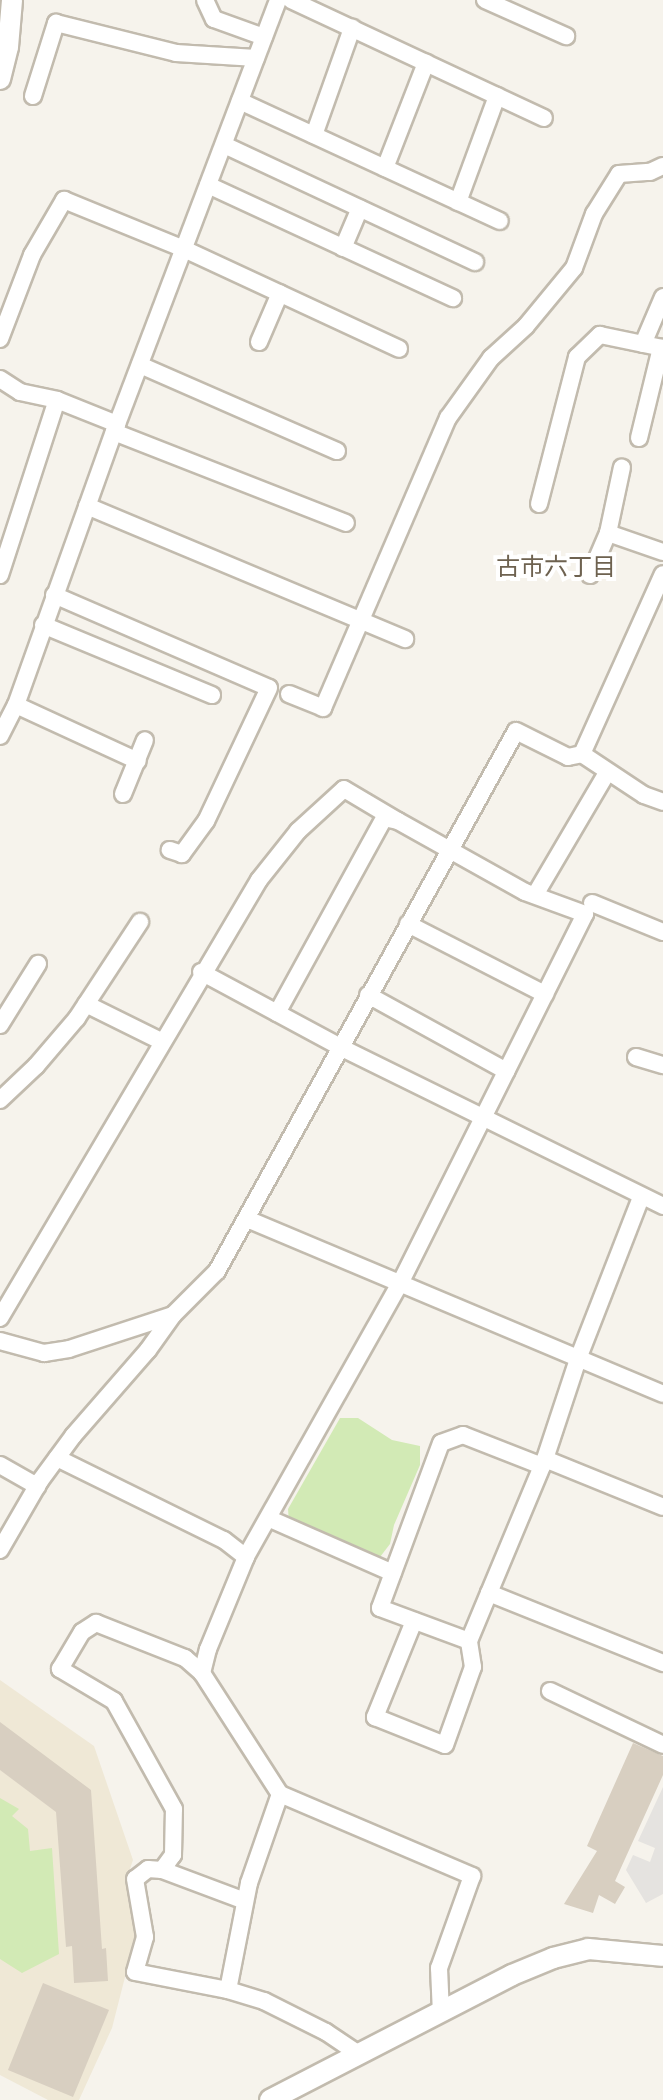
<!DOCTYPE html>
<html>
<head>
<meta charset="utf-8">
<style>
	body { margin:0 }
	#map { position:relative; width:663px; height:2100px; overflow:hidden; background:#f6f3ec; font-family:Manrope,"Noto Sans JP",sans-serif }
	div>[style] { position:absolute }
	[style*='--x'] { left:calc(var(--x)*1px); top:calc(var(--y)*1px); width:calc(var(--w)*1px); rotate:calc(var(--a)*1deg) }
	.education>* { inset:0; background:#efe8d6 }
	.green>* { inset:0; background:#d2eab5 }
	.parking>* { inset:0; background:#e5e3e0 }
	.building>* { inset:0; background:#d8cfc1 }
	.roads { filter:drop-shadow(2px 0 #c2bbae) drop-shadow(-2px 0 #c2bbae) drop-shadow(0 2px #c2bbae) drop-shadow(0 -2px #c2bbae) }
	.minor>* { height:16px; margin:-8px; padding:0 8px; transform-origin:8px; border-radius:8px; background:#fff }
	.tertiary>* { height:20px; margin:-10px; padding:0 10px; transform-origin:10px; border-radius:10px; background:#fff }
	span { translate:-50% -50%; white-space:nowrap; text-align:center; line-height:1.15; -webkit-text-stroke:8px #fff; paint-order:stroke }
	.neighbourhood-label { font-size:24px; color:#6e6250 }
</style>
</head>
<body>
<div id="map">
	<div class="education">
		<div style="clip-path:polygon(0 1680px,94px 1746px,133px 1860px,126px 1881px,135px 1938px,112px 2028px,79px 2100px,48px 2100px,0 2075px)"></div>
	</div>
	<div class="green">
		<div style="clip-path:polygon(340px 1418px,358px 1418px,392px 1440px,420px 1446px,420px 1465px,394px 1525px,390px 1544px,380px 1557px,289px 1522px,288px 1509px)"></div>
		<div style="clip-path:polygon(0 1798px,19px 1809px,12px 1816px,28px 1829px,30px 1851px,52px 1848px,59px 1954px,22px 1973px,0 1959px)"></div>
	</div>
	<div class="parking">
		<div style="clip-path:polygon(663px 1787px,663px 1894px,646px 1903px,626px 1870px,633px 1855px,650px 1862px,655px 1848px,638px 1841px)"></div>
	</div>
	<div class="building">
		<div style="clip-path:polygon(0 1722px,91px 1790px,102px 1949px,106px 1948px,108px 1981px,74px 1983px,72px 1946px,66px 1947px,56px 1812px,0 1770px)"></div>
		<div style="clip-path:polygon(633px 1743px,663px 1756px,663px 1775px,615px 1881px,625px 1887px,615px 1904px,599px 1895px,593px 1913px,564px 1904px,597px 1851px,587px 1846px)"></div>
		<div style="clip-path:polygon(43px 1983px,109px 2010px,73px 2097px,8px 2070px)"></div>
	</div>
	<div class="roads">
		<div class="minor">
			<div style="--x:205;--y:0;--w:21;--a:65"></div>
			<div style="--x:214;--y:19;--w:53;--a:19.8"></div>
			<div style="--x:291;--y:0;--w:279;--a:25"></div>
			<div style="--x:485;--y:0;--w:89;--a:24"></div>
			<div style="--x:33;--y:96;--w:77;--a:-72.5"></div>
			<div style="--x:56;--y:23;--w:124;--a:14"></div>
			<div style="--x:176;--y:53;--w:80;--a:3.6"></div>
			<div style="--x:240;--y:101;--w:286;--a:24.8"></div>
			<div style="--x:314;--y:135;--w:114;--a:-70.4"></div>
			<div style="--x:224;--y:145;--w:277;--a:25"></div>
			<div style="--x:385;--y:168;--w:113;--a:-68.7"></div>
			<div style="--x:208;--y:185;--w:270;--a:24.8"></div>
			<div style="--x:458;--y:202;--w:113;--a:-69.8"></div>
			<div style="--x:343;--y:248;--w:43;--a:-67"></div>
			<div style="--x:0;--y:339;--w:90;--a:-69.1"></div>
			<div style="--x:32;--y:255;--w:64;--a:-59.8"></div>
			<div style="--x:64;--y:200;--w:130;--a:22.2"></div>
			<div style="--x:184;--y:249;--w:237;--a:24.9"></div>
			<div style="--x:259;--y:342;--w:53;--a:-66.8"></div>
			<div style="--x:643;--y:344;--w:51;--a:-66.9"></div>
			<div style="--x:140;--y:365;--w:215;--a:23.6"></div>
			<div style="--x:0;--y:379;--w:24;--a:33"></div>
			<div style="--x:20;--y:392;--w:38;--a:12"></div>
			<div style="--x:57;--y:400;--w:65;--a:21.8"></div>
			<div style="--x:114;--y:432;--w:249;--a:21.4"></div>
			<div style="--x:639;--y:438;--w:93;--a:-76.3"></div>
			<div style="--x:539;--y:504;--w:152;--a:-75.5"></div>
			<div style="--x:577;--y:357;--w:32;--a:-44"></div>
			<div style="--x:600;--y:335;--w:64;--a:11.7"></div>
			<div style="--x:87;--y:506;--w:345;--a:22.7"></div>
			<div style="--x:608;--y:533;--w:58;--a:19.1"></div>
			<div style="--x:0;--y:575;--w:184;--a:-72"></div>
			<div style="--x:590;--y:575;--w:46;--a:-66.8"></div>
			<div style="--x:608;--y:533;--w:67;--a:-78"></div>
			<div style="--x:54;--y:595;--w:234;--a:23.4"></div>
			<div style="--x:269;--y:688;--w:147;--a:115.3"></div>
			<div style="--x:206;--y:821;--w:41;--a:126"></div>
			<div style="--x:182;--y:854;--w:13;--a:-162"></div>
			<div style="--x:43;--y:625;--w:183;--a:22.5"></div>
			<div style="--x:289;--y:694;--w:37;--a:22"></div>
			<div style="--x:323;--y:708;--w:316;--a:-66.7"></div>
			<div style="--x:448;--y:418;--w:74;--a:-54.4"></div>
			<div style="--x:491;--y:358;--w:47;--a:-42.4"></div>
			<div style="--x:526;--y:326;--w:75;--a:-50.4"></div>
			<div style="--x:574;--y:268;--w:58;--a:-69.7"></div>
			<div style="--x:594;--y:214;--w:47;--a:-58"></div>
			<div style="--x:619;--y:174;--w:31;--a:-4"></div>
			<div style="--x:650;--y:172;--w:14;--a:-25"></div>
			<div style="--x:16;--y:705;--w:134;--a:24.7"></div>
			<div style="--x:0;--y:736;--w:35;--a:-63"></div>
			<div style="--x:16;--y:705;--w:290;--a:-70.3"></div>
			<div style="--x:114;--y:432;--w:462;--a:-69.2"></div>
			<div style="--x:582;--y:754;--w:74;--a:33.5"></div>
			<div style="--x:644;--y:795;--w:20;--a:20"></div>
			<div style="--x:123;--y:794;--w:58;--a:-67.8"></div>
			<div style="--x:535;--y:895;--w:142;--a:-59.5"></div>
			<div style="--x:592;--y:903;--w:77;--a:22.2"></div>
			<div style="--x:408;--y:924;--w:154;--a:27.1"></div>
			<div style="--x:201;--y:972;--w:158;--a:28.3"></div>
			<div style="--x:340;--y:1047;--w:360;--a:26.2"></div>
			<div style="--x:368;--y:995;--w:158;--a:28.8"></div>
			<div style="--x:86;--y:1004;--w:84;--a:26.3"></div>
			<div style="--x:277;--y:1013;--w:222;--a:-61.2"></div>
			<div style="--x:384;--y:818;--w:14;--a:12"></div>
			<div style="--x:398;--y:821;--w:145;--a:29.2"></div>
			<div style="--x:525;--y:892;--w:64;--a:20.1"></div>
			<div style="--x:585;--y:914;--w:415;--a:116.6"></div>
			<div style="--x:399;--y:1285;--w:312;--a:119.4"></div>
			<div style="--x:246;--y:1557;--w:100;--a:112.4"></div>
			<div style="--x:208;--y:1649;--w:25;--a:104"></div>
			<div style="--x:202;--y:1673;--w:144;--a:57.2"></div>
			<div style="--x:280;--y:1794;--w:209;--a:23.1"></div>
			<div style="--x:472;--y:1876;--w:98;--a:109.7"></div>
			<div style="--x:439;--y:1968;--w:45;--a:87.5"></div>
			<div style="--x:0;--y:1025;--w:72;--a:-58.1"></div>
			<div style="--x:636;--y:1057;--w:28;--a:17"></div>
			<div style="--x:0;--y:1100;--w:50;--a:-43.4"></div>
			<div style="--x:36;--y:1066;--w:63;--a:-49.5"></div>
			<div style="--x:77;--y:1018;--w:115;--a:-56.7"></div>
			<div style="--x:247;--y:1219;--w:451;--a:22.8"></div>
			<div style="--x:0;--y:1318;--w:509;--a:-59.4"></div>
			<div style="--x:259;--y:880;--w:63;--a:-51.5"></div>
			<div style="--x:298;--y:831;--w:62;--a:-42.4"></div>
			<div style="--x:344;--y:789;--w:61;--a:30.8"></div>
			<div style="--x:0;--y:1341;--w:46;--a:15.3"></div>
			<div style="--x:44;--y:1353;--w:25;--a:-9"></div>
			<div style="--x:69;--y:1349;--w:109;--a:-18.1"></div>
			<div style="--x:57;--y:1458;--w:186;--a:26.2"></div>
			<div style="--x:224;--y:1540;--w:28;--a:38"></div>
			<div style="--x:545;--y:1459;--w:127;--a:22.1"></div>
			<div style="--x:0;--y:1465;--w:43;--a:29.6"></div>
			<div style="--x:542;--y:1466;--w:85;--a:-158.6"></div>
			<div style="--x:463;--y:1435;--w:23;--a:160"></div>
			<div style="--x:441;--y:1443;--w:176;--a:110.3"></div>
			<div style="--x:380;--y:1608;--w:95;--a:20.3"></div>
			<div style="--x:469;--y:1641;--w:52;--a:-67.4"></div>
			<div style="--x:489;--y:1593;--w:138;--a:-67.3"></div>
			<div style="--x:542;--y:1466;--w:8;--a:-67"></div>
			<div style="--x:545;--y:1459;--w:105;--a:-71.7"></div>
			<div style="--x:578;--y:1359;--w:174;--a:-68.7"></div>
			<div style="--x:270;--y:1519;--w:134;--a:23.7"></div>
			<div style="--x:0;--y:1550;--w:80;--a:-59.9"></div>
			<div style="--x:40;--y:1481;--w:56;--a:-53.7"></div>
			<div style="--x:73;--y:1436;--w:114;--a:-48.9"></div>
			<div style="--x:148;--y:1350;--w:43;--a:-54.5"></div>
			<div style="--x:173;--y:1315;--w:62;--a:-45"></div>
			<div style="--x:217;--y:1271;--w:617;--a:-61.03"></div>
			<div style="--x:516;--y:731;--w:58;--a:26.6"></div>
			<div style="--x:568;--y:757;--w:14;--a:-12"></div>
			<div style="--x:582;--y:754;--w:197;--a:-65.8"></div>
			<div style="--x:489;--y:1593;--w:188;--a:21.9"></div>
			<div style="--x:414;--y:1621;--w:104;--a:112.1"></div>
			<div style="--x:375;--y:1717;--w:75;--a:21.8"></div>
			<div style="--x:445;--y:1745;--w:83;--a:-70.3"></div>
			<div style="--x:473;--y:1667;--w:26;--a:-99"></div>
			<div style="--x:550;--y:1691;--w:125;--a:25.5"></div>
			<div style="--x:162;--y:1870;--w:19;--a:-54"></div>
			<div style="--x:173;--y:1855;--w:46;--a:-88.8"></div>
			<div style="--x:174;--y:1809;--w:124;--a:-119.1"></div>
			<div style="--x:114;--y:1701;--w:63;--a:-149.3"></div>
			<div style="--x:60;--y:1669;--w:43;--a:-59.3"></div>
			<div style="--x:82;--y:1632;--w:17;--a:-33"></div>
			<div style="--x:96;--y:1623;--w:96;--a:21.5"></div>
			<div style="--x:185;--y:1658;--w:23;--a:41"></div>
			<div style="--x:245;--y:1901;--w:89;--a:-159.5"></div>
			<div style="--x:162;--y:1870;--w:14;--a:-176"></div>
			<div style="--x:148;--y:1869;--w:16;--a:142"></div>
			<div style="--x:135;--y:1879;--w:59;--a:80.2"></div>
			<div style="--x:145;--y:1937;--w:36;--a:106"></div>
			<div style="--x:135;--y:1972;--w:95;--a:11"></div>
			<div style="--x:228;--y:1990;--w:38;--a:17"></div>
			<div style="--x:264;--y:2001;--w:69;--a:26.6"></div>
			<div style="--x:326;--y:2032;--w:41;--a:34.1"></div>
			<div style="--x:228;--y:1990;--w:109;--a:-78.9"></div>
			<div style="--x:249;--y:1883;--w:94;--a:-70.8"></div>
		</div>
		<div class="tertiary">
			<div style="--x:0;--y:79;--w:33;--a:-76"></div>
			<div style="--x:8;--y:47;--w:47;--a:-85.1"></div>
			<div style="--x:270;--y:2100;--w:272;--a:-27.3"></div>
			<div style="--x:512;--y:1975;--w:44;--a:-22.5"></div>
			<div style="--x:553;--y:1958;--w:36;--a:-14"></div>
			<div style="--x:588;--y:1949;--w:75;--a:5.3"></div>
		</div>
	</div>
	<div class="neighbourhood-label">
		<span style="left:556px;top:566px">古市六丁目</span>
	</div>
</div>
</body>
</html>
